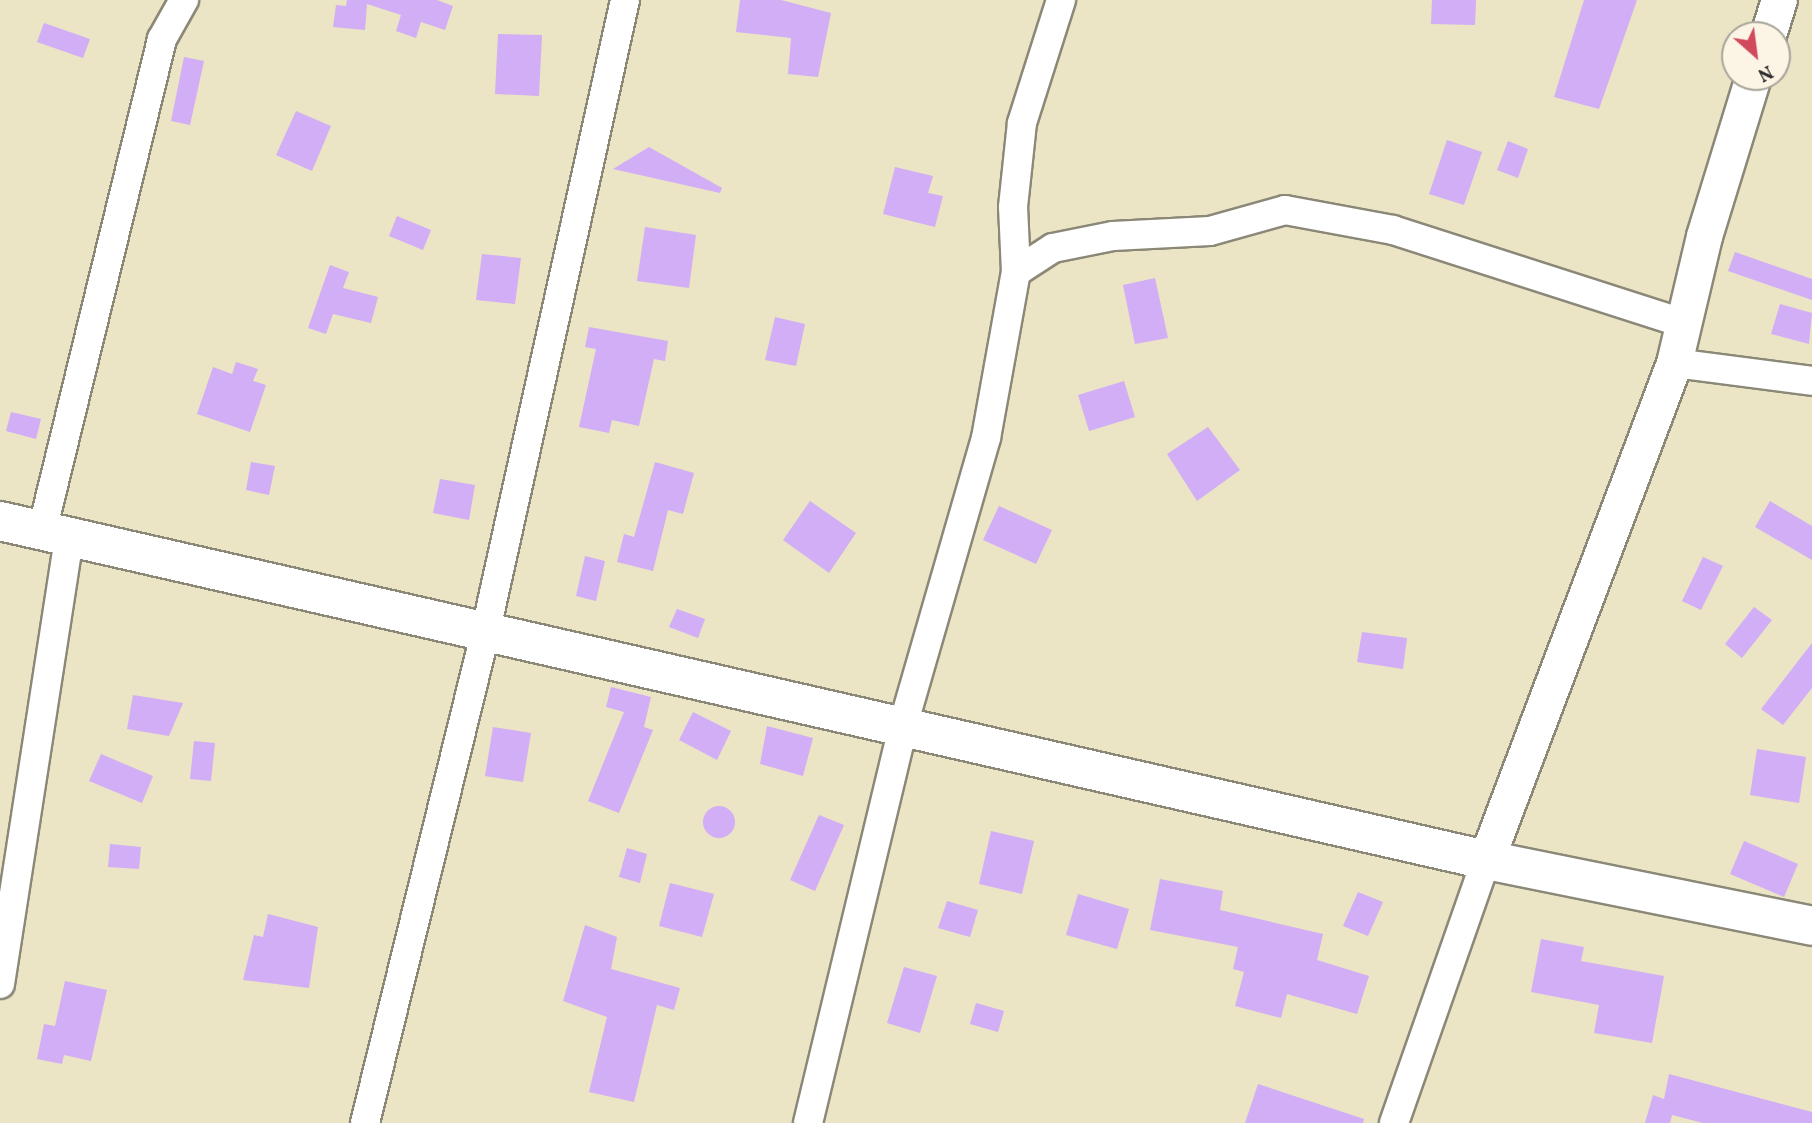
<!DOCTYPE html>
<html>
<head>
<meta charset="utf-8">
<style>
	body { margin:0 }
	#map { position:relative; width:1812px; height:1123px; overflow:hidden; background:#ebe4c5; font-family:Vollkorn,serif }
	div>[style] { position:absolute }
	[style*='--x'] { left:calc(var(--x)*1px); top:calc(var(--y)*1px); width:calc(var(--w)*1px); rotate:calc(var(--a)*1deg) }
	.building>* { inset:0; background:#d1aef5 }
	.round { border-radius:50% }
	.roads { filter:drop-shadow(2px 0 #8b8878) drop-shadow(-2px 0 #8b8878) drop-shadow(0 2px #8b8878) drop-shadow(0 -2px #8b8878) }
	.minor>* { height:28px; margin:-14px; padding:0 14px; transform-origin:14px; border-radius:14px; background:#fff }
	.tertiary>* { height:35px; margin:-17.5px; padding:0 17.5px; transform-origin:17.5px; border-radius:17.5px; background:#fff }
	.secondary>* { height:38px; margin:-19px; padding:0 19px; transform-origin:19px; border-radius:19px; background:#fff }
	span { translate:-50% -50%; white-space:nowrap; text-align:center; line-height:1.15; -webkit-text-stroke:5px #fcf5e5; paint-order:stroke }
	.north { position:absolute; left:1721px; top:21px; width:70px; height:70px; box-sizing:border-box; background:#fcf5e5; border:2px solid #a8a49b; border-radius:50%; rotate:152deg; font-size:19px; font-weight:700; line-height:28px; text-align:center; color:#2b2b2b }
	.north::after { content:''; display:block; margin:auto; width:24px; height:32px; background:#d1495b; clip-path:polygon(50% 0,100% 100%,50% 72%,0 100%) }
</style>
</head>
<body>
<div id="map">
	<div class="building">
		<div style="clip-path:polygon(347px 0,437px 0,453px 6px,445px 30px,421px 22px,416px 38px,396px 31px,401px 15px,367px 4px,365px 30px,333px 27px,336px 5px,346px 6px)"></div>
		<div style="clip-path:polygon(740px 0,781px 0,831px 13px,818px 77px,788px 74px,791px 38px,736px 32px)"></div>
		<div style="clip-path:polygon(1432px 0,1476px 0,1475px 25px,1431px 24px)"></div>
		<div style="clip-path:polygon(1584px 0,1637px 0,1599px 109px,1554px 97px)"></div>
		<div style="clip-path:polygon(44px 23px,90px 39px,83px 58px,37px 42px)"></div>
		<div style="clip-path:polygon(498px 34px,542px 35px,539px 96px,495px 94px)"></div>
		<div style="clip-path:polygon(184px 57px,204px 61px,190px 125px,171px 121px)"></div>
		<div style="clip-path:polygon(296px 111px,331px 126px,312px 171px,276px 155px)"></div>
		<div style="clip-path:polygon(1447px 140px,1482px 152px,1464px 205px,1429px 194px)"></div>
		<div style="clip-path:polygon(1508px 141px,1528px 149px,1518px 178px,1497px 170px)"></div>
		<div style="clip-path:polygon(649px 147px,722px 188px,720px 193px,613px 169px)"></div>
		<div style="clip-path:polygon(895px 167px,933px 176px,928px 193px,943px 196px,935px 227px,883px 214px)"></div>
		<div style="clip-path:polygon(397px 216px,431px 230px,423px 250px,389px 236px)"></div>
		<div style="clip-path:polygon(645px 227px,696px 235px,689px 288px,637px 281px)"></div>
		<div style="clip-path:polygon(1735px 252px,1812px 279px,1812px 300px,1728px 271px)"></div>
		<div style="clip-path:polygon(482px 254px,521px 258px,515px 304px,476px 300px)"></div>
		<div style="clip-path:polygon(330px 265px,349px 272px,343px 288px,378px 297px,371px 323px,333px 314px,326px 334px,308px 328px)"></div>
		<div style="clip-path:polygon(1155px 278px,1168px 338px,1135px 344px,1123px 285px)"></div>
		<div style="clip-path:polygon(1780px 304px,1812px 313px,1809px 344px,1771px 334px)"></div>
		<div style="clip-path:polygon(775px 317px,805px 324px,796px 366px,765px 360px)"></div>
		<div style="clip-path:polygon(589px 327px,668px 341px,665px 361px,654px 359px,639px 426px,612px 420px,609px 433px,579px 427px,596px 349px,585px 347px)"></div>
		<div style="clip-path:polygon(236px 362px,258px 369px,253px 381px,266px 385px,250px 432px,197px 414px,213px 367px,232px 374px)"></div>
		<div style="clip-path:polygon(1124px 381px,1135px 417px,1089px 431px,1078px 395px)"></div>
		<div style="clip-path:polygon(11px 412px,41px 419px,36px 439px,6px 431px)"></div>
		<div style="clip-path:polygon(1208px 427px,1240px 470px,1197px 501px,1167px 454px)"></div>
		<div style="clip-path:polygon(251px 462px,275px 466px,269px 495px,246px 490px)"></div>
		<div style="clip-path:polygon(655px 462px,694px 473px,683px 514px,668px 510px,653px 571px,617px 562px,624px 534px,634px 537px)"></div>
		<div style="clip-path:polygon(440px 479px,475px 485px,469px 520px,433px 513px)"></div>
		<div style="clip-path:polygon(810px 501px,856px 533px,829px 573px,783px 540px)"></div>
		<div style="clip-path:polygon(1770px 501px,1812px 526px,1812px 560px,1755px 527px)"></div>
		<div style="clip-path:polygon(999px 506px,1052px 530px,1036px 564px,983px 540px)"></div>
		<div style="clip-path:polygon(585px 556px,605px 561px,596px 601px,576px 596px)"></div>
		<div style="clip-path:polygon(1703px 557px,1723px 566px,1701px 610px,1682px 601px)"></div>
		<div style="clip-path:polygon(1754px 607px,1772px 620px,1742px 658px,1725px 644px)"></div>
		<div style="clip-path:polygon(677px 609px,705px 619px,698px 638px,669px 627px)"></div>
		<div style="clip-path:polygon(1362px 632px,1407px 638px,1403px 669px,1357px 662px)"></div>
		<div style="clip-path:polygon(1812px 643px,1812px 688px,1783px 725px,1761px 709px)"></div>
		<div style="clip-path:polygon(611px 687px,651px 697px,644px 727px,653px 730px,619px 813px,588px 801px,624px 712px,606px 707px)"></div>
		<div style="clip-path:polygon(133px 695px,183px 703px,169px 736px,127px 729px)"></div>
		<div style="clip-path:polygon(693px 712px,731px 731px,717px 760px,679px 740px)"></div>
		<div style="clip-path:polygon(767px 726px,813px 738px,803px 776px,760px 764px)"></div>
		<div style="clip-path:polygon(493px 727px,531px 733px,523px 782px,485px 776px)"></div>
		<div style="clip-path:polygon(194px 741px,215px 743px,211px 781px,190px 779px)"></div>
		<div style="clip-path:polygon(1757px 749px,1806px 757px,1799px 803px,1750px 795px)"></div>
		<div style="clip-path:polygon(101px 754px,153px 776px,142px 803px,89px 781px)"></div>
		<div class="round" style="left:703px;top:806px;width:32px;height:32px"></div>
		<div style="clip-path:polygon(819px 815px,844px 825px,815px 891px,790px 880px)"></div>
		<div style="clip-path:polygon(991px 831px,1034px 841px,1022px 894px,979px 884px)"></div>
		<div style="clip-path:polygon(1744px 841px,1798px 864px,1784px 897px,1730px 874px)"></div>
		<div style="clip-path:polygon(110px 844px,141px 847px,139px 869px,108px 867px)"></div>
		<div style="clip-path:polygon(627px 848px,647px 854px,640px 883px,619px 877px)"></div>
		<div style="clip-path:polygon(1160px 879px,1223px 891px,1220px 910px,1323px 934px,1317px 960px,1369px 976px,1357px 1014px,1287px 994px,1281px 1018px,1235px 1006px,1244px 972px,1233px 969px,1238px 947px,1150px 930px)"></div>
		<div style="clip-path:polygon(670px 883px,714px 894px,702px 937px,659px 926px)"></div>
		<div style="clip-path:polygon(1358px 892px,1383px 902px,1368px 936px,1343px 926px)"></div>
		<div style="clip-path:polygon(1078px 894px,1129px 909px,1117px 949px,1066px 935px)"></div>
		<div style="clip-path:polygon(947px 901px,978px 910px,970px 937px,938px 928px)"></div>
		<div style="clip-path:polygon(268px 914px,318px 927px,309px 988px,243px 980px,254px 935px,263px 937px)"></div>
		<div style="clip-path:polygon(585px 925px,617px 937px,611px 969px,680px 988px,674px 1010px,657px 1005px,634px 1102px,589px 1092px,607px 1017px,563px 1001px)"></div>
		<div style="clip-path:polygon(1541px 939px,1584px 947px,1581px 961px,1664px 976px,1652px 1043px,1594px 1033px,1599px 1005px,1531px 992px)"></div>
		<div style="clip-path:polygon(904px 967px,937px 976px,920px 1033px,887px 1023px)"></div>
		<div style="clip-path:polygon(65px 981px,107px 990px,91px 1061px,64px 1055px,62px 1064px,37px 1059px,44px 1024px,55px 1026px)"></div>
		<div style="clip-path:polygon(976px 1003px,1004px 1011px,998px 1032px,970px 1024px)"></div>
		<div style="clip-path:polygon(1669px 1074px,1812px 1112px,1812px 1123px,1703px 1123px,1672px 1115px,1670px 1123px,1645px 1123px,1653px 1095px,1664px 1099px)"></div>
		<div style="clip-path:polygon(1258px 1084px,1364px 1119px,1363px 1123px,1245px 1123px)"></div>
	</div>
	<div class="roads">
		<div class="minor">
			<div style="--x:1016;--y:272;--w:44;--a:-33"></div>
			<div style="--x:1053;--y:248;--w:61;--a:-11.3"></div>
			<div style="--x:1113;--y:236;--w:97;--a:-3"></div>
			<div style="--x:1210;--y:231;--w:78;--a:-15.6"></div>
			<div style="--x:1285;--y:210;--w:110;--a:10.5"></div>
			<div style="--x:1393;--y:230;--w:304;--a:17.8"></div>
			<div style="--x:1674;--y:363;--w:139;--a:7.4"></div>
			<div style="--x:42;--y:531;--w:506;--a:-76.29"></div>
			<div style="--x:162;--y:39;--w:45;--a:-60.6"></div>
			<div style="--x:0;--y:984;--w:452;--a:-81.2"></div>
			<div style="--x:365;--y:1123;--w:504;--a:-76.21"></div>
			<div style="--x:485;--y:634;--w:649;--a:-77.55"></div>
			<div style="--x:808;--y:1123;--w:412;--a:-76.5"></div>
			<div style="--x:904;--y:722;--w:296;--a:-73.9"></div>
			<div style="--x:986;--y:438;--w:169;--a:-79.8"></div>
			<div style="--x:1016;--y:272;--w:65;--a:-92.6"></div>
			<div style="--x:1013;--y:207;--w:84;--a:-83.9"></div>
			<div style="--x:1022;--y:123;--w:129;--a:-72.4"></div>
			<div style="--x:1394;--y:1123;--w:279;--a:-70.7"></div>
		</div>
		<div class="tertiary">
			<div style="--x:1768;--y:35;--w:37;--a:-73"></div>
			<div style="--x:1486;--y:860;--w:531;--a:-69.28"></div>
			<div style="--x:1674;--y:363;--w:130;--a:-76.7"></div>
			<div style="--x:1704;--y:236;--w:166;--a:-72.9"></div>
		</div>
		<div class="secondary">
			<div style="--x:0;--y:521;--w:1524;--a:12.85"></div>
			<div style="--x:1486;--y:860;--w:333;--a:11.4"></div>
		</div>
	</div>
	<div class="north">N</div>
</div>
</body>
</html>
